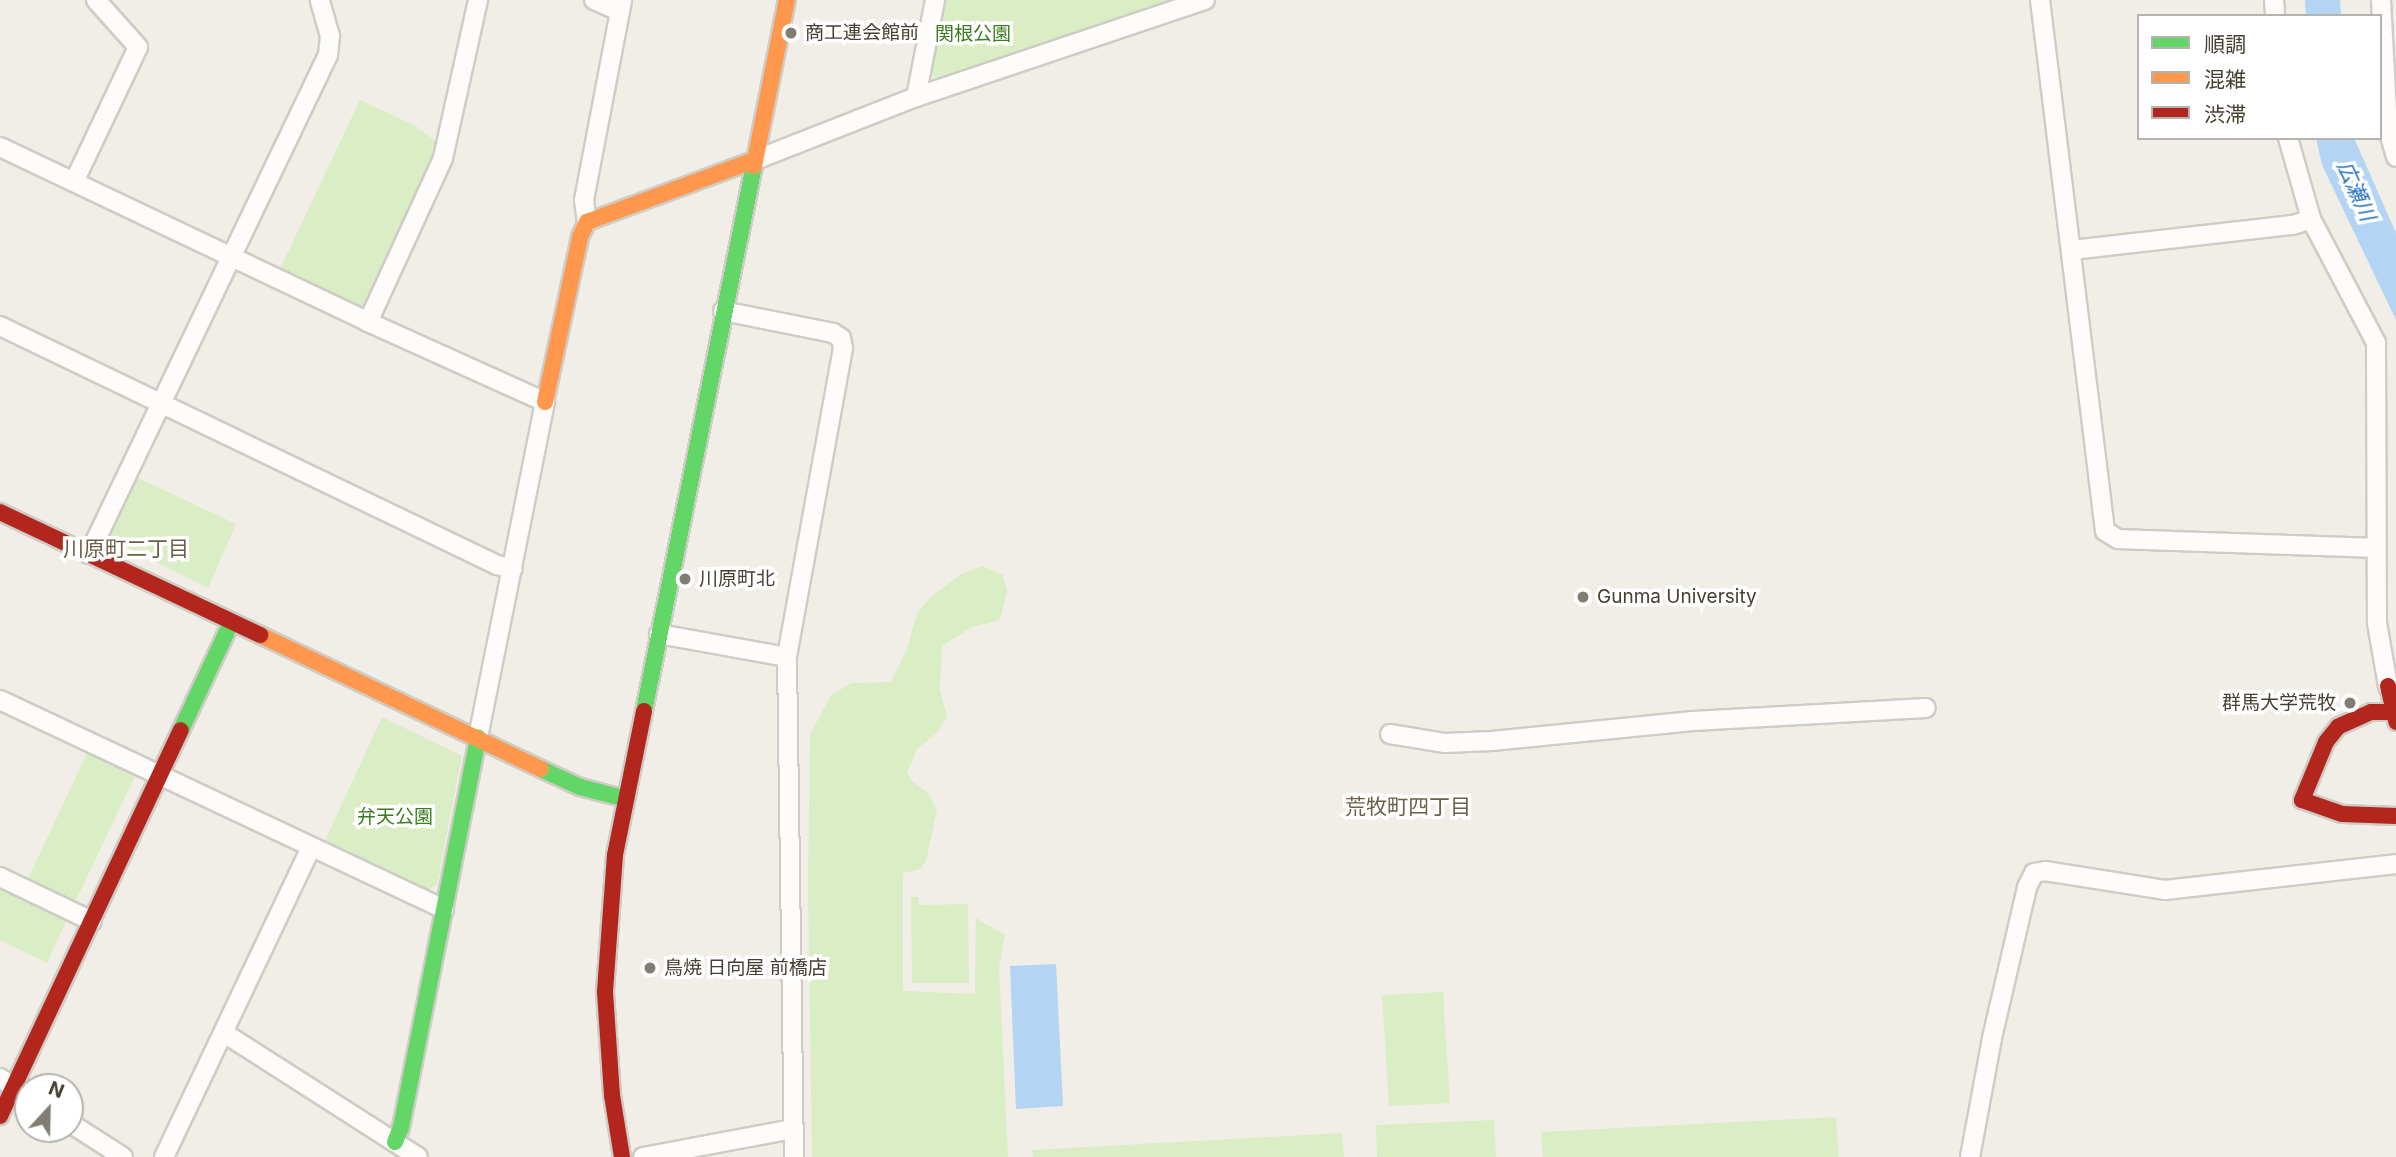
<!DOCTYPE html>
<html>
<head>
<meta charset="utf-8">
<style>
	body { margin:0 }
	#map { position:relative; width:2396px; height:1157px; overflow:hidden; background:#f0eee7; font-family:Inter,"Noto Sans JP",sans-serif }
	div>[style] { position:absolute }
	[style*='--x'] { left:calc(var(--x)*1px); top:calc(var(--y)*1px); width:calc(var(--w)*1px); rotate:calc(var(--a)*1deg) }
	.green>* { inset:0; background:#daedc4 }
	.water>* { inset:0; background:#b3d4f2 }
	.roads { filter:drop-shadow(2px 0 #ceccc5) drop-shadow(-2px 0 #ceccc5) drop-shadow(0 2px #ceccc5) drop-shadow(0 -2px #ceccc5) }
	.street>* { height:18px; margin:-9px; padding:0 9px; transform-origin:9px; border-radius:9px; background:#fdfcfb }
	.fast>* { height:16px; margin:-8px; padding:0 8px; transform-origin:8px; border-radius:8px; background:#63d668 }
	.slow>* { height:16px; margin:-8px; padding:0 8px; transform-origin:8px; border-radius:8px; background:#ff974d }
	.jam>* { height:16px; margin:-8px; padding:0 8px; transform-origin:8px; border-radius:8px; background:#b3261e }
	.dots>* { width:19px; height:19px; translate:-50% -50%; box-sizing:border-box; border:4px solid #fff; border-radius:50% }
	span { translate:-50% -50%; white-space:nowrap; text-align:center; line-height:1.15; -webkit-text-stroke:7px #fff; paint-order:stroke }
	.poi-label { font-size:19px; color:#464033 }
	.left { translate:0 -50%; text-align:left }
	.right { translate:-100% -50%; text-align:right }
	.park-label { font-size:19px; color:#3c7d21 }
	.water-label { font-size:21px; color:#226ebc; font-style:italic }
	.neighbourhood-label { font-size:21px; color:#6a5f49 }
	.legend { position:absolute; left:2137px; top:14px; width:245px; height:126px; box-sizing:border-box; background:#fff; border:2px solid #b5b3ad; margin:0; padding:9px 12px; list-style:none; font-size:21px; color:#464033 }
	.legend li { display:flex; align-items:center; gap:14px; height:35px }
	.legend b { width:35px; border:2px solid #b5b3ad }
	.north { position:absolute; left:14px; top:1073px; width:70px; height:70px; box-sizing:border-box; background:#fff; border:2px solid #b5b3ad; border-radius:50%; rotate:22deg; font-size:19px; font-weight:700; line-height:28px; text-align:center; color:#464033 }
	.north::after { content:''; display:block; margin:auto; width:24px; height:32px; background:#827d72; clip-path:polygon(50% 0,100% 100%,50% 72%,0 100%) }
</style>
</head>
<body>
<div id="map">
	<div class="green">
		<div style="clip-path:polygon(944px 0,1178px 0,939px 81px,929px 73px)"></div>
		<div style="clip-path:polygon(360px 100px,416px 126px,438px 143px,429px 170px,366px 304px,357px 307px,279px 271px)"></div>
		<div style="clip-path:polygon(136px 477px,236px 524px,208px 588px,108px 538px)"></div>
		<div style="clip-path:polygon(982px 566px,1003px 575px,1007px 591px,1000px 620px,972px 627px,942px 646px,940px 690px,947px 716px,938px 732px,917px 749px,907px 773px,913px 782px,928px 793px,937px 810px,926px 861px,920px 869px,903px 873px,903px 991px,975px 994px,976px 918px,1005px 935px,999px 968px,1008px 1157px,812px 1157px,808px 885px,810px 734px,832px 694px,852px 683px,891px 682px,908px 647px,917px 613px,931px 597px,961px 574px)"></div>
		<div style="clip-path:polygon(382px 717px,462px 756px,437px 884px,427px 891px,324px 843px)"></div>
		<div style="clip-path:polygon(88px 751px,136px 774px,75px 902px,28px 879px)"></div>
		<div style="clip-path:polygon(0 885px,68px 917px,47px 963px,0 940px)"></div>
		<div style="clip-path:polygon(911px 897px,918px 897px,919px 905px,968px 904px,969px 983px,912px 983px)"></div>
		<div style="clip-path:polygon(1443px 992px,1450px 1103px,1389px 1106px,1382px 995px)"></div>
		<div style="clip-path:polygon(1836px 1117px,1839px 1157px,1543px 1157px,1541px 1132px)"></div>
		<div style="clip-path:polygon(1494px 1120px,1496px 1157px,1377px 1157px,1376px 1125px)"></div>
		<div style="clip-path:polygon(1342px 1133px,1344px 1157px,1033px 1157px,1032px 1150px)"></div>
	</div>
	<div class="water">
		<div style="clip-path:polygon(2305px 0,2340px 0,2341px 16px,2306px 16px)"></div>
		<div style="clip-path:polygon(2316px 138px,2354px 138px,2396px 233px,2396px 320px,2322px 165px)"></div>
		<div style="clip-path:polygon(1056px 964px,1063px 1106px,1016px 1109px,1010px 966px)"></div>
	</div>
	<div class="roads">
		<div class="street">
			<div style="--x:594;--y:0;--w:27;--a:24"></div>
			<div style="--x:2040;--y:0;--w:535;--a:83.02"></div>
			<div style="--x:2105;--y:531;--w:15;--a:32"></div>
			<div style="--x:2118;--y:539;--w:258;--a:2"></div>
			<div style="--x:2274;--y:0;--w:16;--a:86"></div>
			<div style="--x:2381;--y:0;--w:129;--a:86.9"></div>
			<div style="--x:2388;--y:129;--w:29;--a:74"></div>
			<div style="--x:916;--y:97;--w:99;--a:-78.9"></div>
			<div style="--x:2288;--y:138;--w:84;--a:74.1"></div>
			<div style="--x:2311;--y:219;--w:140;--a:62.3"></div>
			<div style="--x:2376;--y:343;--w:280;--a:89.8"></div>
			<div style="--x:2377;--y:623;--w:64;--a:80.1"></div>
			<div style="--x:0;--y:147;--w:407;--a:25.4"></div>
			<div style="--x:368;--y:322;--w:194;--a:24.3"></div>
			<div style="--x:545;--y:402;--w:343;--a:101.3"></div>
			<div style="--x:755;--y:160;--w:173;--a:-21.4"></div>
			<div style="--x:916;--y:97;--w:305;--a:-18.6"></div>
			<div style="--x:74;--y:182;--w:149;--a:-64.6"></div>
			<div style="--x:138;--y:47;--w:63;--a:-131.8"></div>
			<div style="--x:587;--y:222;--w:22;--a:-98"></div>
			<div style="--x:584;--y:200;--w:204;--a:-79.2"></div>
			<div style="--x:2072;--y:250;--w:222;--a:-6.5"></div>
			<div style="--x:2293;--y:225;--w:19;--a:-18"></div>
			<div style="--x:723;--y:311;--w:112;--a:11.3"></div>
			<div style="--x:833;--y:333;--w:9;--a:32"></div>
			<div style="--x:841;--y:338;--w:10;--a:79"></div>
			<div style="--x:843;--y:348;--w:314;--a:100.3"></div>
			<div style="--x:787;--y:657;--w:500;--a:89.2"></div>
			<div style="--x:368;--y:322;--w:180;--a:-65.4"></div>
			<div style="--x:443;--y:158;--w:162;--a:-77.5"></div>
			<div style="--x:0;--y:326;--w:551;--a:25.68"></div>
			<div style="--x:497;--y:565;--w:16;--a:14"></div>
			<div style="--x:89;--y:554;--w:553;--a:-64.41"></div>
			<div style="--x:328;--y:55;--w:19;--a:-84"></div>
			<div style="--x:330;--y:36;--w:37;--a:-106"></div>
			<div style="--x:659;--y:634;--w:130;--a:10.2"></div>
			<div style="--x:0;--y:700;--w:491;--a:25.2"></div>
			<div style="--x:1390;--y:734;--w:56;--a:9.3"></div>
			<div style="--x:1445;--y:743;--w:47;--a:-2.4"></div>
			<div style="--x:1492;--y:741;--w:202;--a:-5.7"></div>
			<div style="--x:1693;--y:721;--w:233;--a:-3.2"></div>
			<div style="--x:0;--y:877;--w:102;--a:25.6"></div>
			<div style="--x:224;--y:1033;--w:230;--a:32.6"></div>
			<div style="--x:0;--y:1078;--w:33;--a:33"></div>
			<div style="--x:70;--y:1123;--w:63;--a:32.7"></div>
			<div style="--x:164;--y:1157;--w:342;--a:-64.6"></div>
			<div style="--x:643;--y:1157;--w:153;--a:-10.6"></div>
			<div style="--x:1970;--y:1157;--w:121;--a:-79.5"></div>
			<div style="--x:1992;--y:1038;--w:155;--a:-76.9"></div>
			<div style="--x:2027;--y:887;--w:16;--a:-63"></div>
			<div style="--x:2034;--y:873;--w:11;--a:-10"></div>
			<div style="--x:2045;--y:871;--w:121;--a:9"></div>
			<div style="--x:2165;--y:890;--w:232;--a:-6.4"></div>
		</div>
		<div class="fast">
			<div style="--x:644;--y:711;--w:556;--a:-78.59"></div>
			<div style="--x:181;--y:730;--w:118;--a:-65"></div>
			<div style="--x:541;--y:769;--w:43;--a:24.8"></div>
			<div style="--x:580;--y:787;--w:48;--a:14.6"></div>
			<div style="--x:395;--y:1142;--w:16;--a:-68"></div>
			<div style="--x:401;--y:1127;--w:397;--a:-78.8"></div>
		</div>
		<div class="slow">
			<div style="--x:754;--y:166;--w:169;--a:-78.8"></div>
			<div style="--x:545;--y:402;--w:169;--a:-78"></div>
			<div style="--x:580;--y:237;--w:17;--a:-65"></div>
			<div style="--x:587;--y:222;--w:179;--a:-20.3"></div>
			<div style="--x:260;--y:635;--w:311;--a:25.5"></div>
		</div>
		<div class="jam">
			<div style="--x:0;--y:512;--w:288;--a:25.3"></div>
			<div style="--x:2388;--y:686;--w:37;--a:77"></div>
			<div style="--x:2394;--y:712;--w:23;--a:180"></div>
			<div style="--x:2371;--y:712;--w:36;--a:156"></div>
			<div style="--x:2338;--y:727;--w:19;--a:129"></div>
			<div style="--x:2326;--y:742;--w:63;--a:112.5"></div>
			<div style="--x:2302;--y:800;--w:42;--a:19.3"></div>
			<div style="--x:2342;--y:814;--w:54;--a:2.1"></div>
			<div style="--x:0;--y:1116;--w:426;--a:-64.9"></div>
			<div style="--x:622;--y:1157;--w:63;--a:-99.2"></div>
			<div style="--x:612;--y:1095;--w:104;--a:-93.9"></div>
			<div style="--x:605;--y:991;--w:136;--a:-85.8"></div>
			<div style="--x:615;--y:855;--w:147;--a:-78.6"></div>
		</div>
	</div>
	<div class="dots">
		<div style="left:791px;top:33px;background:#827d72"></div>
		<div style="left:685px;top:579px;background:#827d72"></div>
		<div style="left:1583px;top:597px;background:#827d72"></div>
		<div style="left:2350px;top:703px;background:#827d72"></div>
		<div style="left:650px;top:968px;background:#827d72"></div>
	</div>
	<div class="poi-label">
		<span class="left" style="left:805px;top:33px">商工連会館前</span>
		<span class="left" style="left:699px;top:579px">川原町北</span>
		<span class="left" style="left:1597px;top:597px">Gunma University</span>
		<span class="right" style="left:2336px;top:703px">群馬大学荒牧</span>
		<span class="left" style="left:664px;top:968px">鳥焼 日向屋 前橋店</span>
	</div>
	<div class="park-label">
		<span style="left:973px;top:34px">関根公園</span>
		<span style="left:395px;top:817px">弁天公園</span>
	</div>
	<div class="water-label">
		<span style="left:2356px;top:191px;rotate:66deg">広瀬川</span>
	</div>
	<div class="neighbourhood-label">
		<span style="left:126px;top:549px">川原町二丁目</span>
		<span style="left:1408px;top:807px">荒牧町四丁目</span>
	</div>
	<ul class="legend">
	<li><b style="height:9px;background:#63d668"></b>順調</li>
	<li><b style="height:9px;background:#ff974d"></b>混雑</li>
	<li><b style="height:9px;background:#b3261e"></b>渋滞</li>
	</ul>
	<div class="north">N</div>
</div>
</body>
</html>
